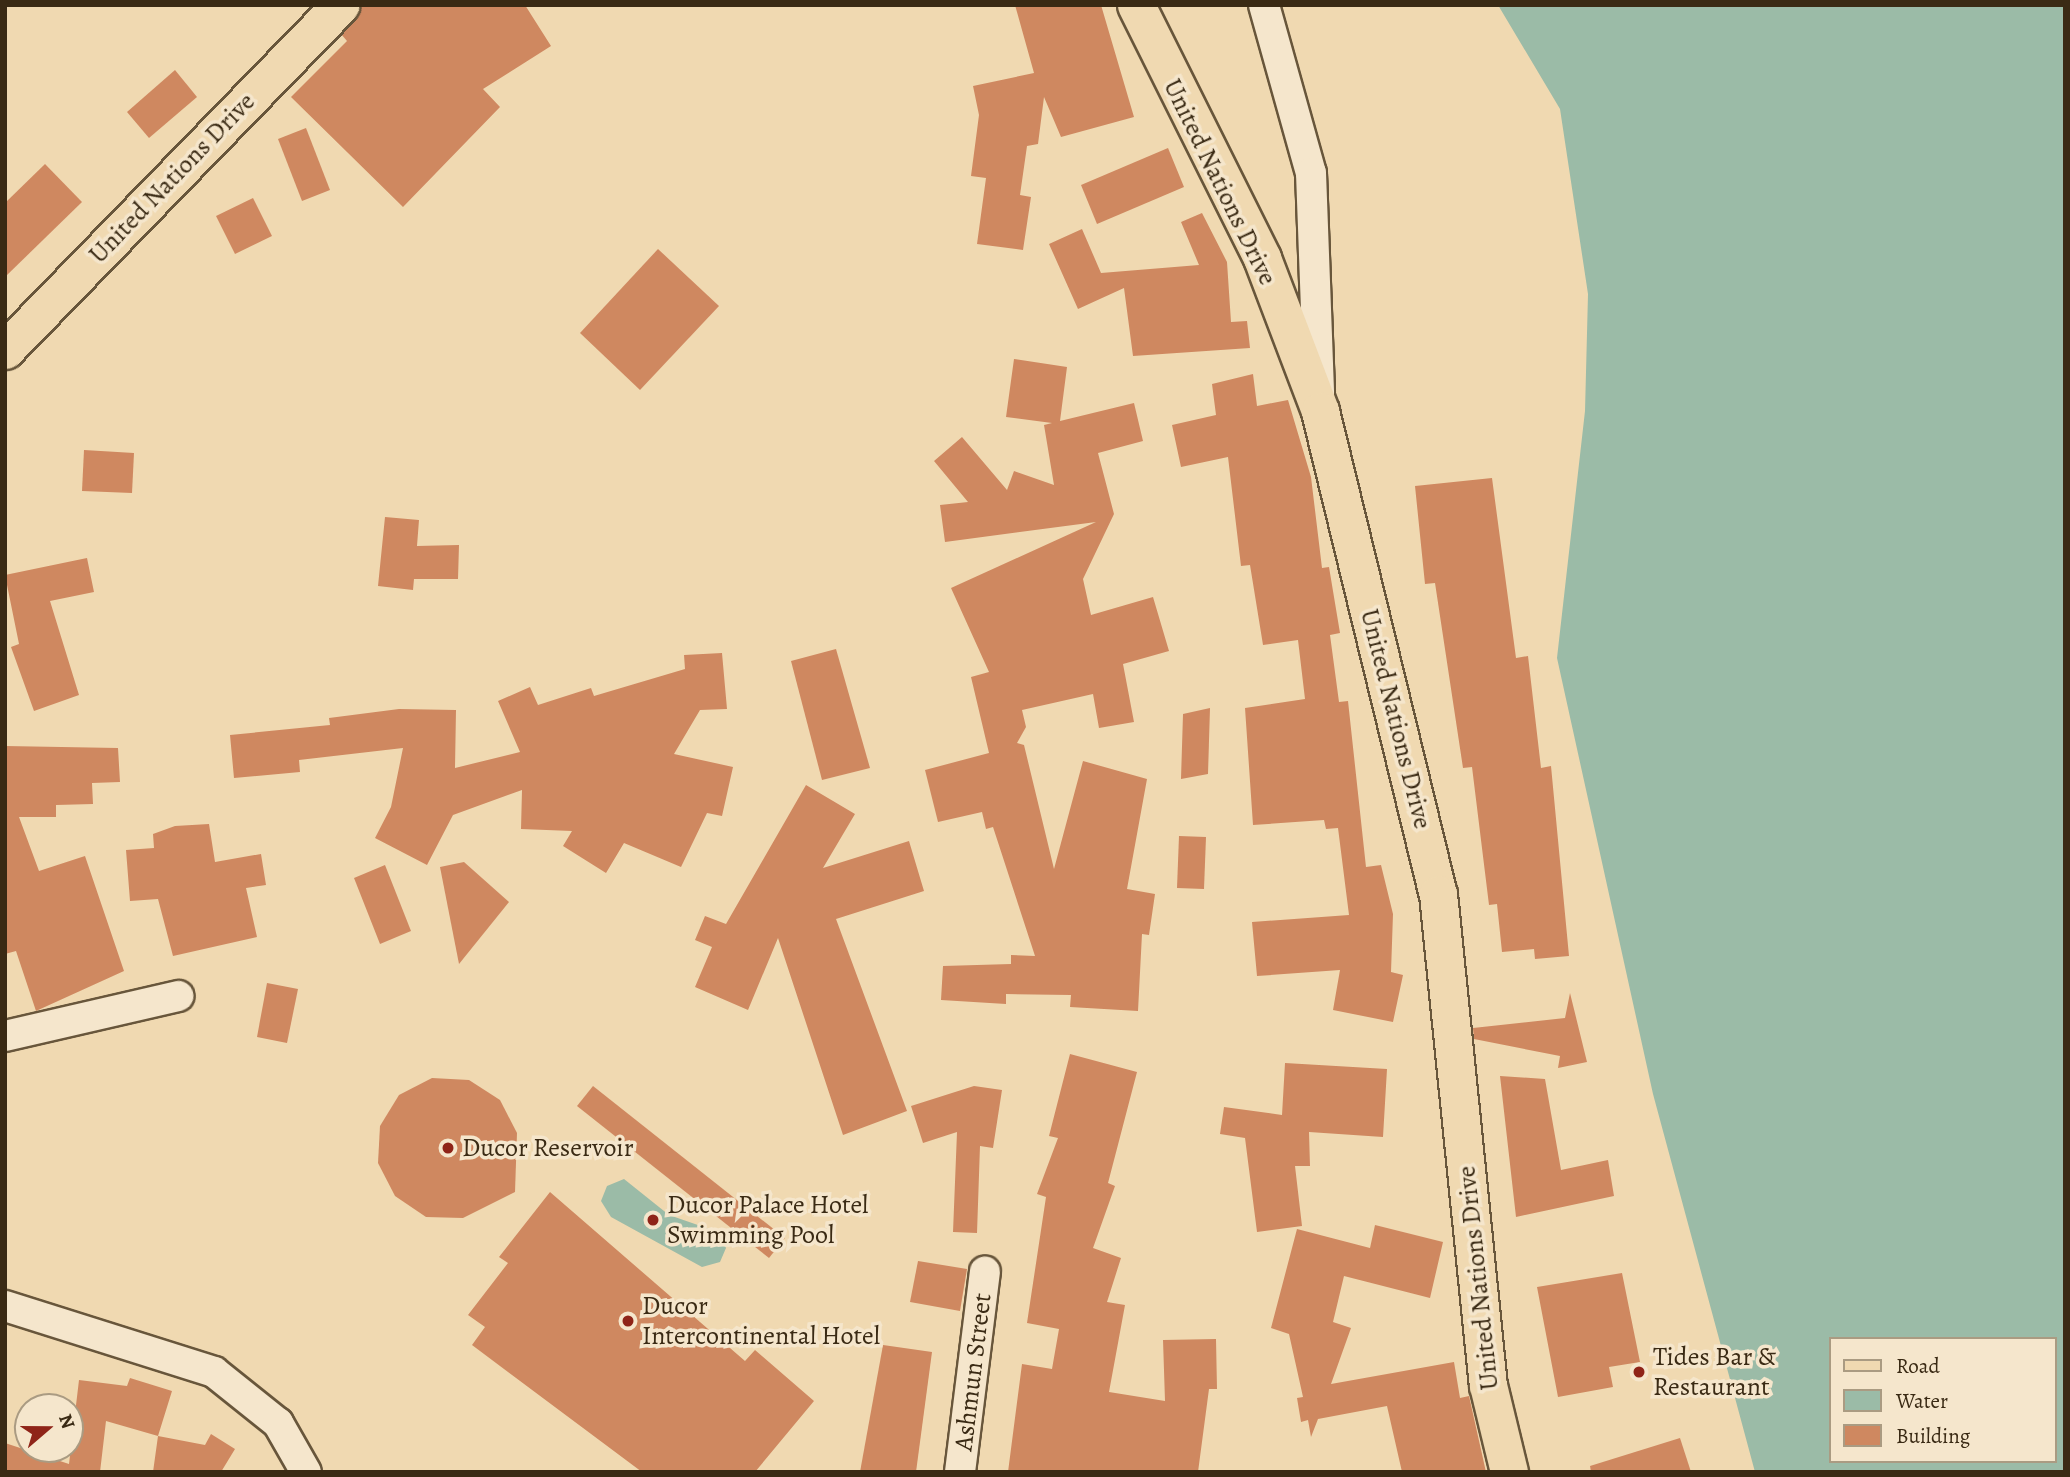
<!DOCTYPE html>
<html>
<head>
<meta charset="utf-8">
<style>
	body { margin:0 }
	#map { position:relative; width:2070px; height:1477px; overflow:hidden; background:#f0d9b1; font-family:Alegreya,serif }
	div>[style] { position:absolute }
	[style*='--x'] { left:calc(var(--x)*1px); top:calc(var(--y)*1px); width:calc(var(--w)*1px); rotate:calc(var(--a)*1deg) }
	.water>* { inset:0; background:#9bbba7 }
	.building>* { inset:0; background:#cf8860 }
	.roads { filter:drop-shadow(2px 0 #68563b) drop-shadow(-2px 0 #68563b) drop-shadow(0 2px #68563b) drop-shadow(0 -2px #68563b) }
	.minor>* { height:30px; margin:-15px; padding:0 15px; transform-origin:15px; border-radius:15px; background:#f5e6cc }
	.major>* { height:37px; margin:-18.5px; padding:0 18.5px; transform-origin:18.5px; border-radius:18.5px; background:#f0d9b1 }
	.dots>* { width:19px; height:19px; translate:-50% -50%; box-sizing:border-box; border:4px solid #f5e6cc; border-radius:50% }
	span { translate:-50% -50%; white-space:nowrap; text-align:center; line-height:1.15; -webkit-text-stroke:7px #f5e6cc; paint-order:stroke }
	.street-label { font-size:26px; color:#3a2a14 }
	.poi-label { font-size:26px; color:#3a2a14 }
	.left { translate:0 -50%; text-align:left }
	.frame { position:absolute; inset:0; border:7px solid #3a2a14; pointer-events:none }
	.legend { position:absolute; left:1829px; top:1337px; width:228px; height:126px; box-sizing:border-box; background:#f5e6cc; border:2px solid #aa9b82; margin:0; padding:9px 12px; list-style:none; font-size:21px; color:#3a2a14 }
	.legend li { display:flex; align-items:center; gap:14px; height:35px }
	.legend b { width:35px; border:2px solid #aa9b82 }
	.north { position:absolute; left:14px; top:1393px; width:70px; height:70px; box-sizing:border-box; background:#f5e6cc; border:2px solid #aa9b82; border-radius:50%; rotate:70deg; font-size:19px; font-weight:700; line-height:28px; text-align:center; color:#3a2a14 }
	.north::after { content:''; display:block; margin:auto; width:24px; height:32px; background:#8f2418; clip-path:polygon(50% 0,100% 100%,50% 72%,0 100%) }
</style>
</head>
<body>
<div id="map">
	<div class="water">
		<div style="clip-path:polygon(evenodd,1498px 5px,2065px 5px,2065px 1472px,1755px 1472px,1653px 1094px,1557px 658px,1585px 411px,1588px 294px,1560px 109px,1498px 5px,1830px 1339px,2054px 1339px,2054px 1461px,1830px 1461px,1830px 1339px)"></div>
		<div style="clip-path:polygon(624px 1179px,669px 1215px,718px 1232px,726px 1248px,720px 1262px,702px 1267px,611px 1217px,601px 1201px,607px 1186px)"></div>
	</div>
	<div class="building">
		<div style="clip-path:polygon(360px 5px,525px 5px,551px 46px,483px 89px,500px 107px,403px 207px,291px 97px,347px 41px,341px 34px)"></div>
		<div style="clip-path:polygon(1015px 5px,1101px 5px,1134px 117px,1061px 137px,1044px 97px,1038px 144px,1027px 146px,1020px 195px,1031px 197px,1023px 250px,977px 244px,986px 178px,971px 176px,979px 115px,973px 86px,1034px 73px)"></div>
		<div style="clip-path:polygon(175px 70px,197px 97px,149px 138px,127px 112px)"></div>
		<div style="clip-path:polygon(306px 128px,330px 190px,302px 201px,278px 139px)"></div>
		<div style="clip-path:polygon(1168px 148px,1184px 187px,1097px 224px,1081px 185px)"></div>
		<div style="clip-path:polygon(45px 164px,82px 202px,5px 277px,5px 203px)"></div>
		<div style="clip-path:polygon(253px 198px,272px 236px,235px 254px,216px 216px)"></div>
		<div style="clip-path:polygon(1202px 213px,1227px 262px,1231px 322px,1247px 321px,1250px 348px,1133px 356px,1124px 288px,1078px 309px,1049px 244px,1082px 229px,1101px 273px,1199px 265px,1181px 222px)"></div>
		<div style="clip-path:polygon(658px 249px,719px 306px,640px 390px,580px 333px)"></div>
		<div style="clip-path:polygon(1014px 359px,1067px 367px,1060px 421px,1134px 403px,1143px 441px,1098px 453px,1114px 514px,1083px 579px,1091px 615px,1153px 597px,1169px 651px,1123px 664px,1134px 722px,1099px 728px,1093px 694px,1022px 710px,1026px 727px,1017px 743px,1024px 745px,1054px 869px,1083px 761px,1147px 779px,1127px 889px,1155px 894px,1149px 935px,1142px 934px,1138px 1011px,1070px 1007px,1071px 995px,1006px 994px,1006px 1004px,941px 1000px,943px 966px,1011px 964px,1011px 955px,1035px 956px,993px 827px,986px 829px,982px 812px,938px 822px,925px 770px,989px 753px,971px 677px,989px 672px,951px 588px,1096px 522px,945px 542px,940px 505px,968px 502px,934px 461px,962px 437px,1007px 490px,1014px 471px,1054px 485px,1044px 425px,1052px 423px,1006px 417px)"></div>
		<div style="clip-path:polygon(1253px 374px,1257px 406px,1288px 400px,1311px 477px,1322px 568px,1329px 567px,1340px 633px,1330px 635px,1339px 702px,1348px 701px,1366px 867px,1381px 865px,1393px 914px,1391px 972px,1403px 975px,1393px 1022px,1333px 1010px,1340px 970px,1257px 976px,1252px 922px,1349px 915px,1338px 828px,1326px 829px,1324px 820px,1253px 825px,1245px 708px,1305px 699px,1298px 640px,1263px 645px,1250px 565px,1241px 566px,1228px 457px,1181px 467px,1172px 425px,1216px 415px,1212px 384px)"></div>
		<div style="clip-path:polygon(84px 450px,134px 453px,132px 493px,82px 491px)"></div>
		<div style="clip-path:polygon(1492px 478px,1516px 658px,1528px 656px,1541px 768px,1551px 766px,1569px 956px,1535px 959px,1534px 949px,1502px 952px,1497px 904px,1489px 905px,1472px 767px,1463px 768px,1435px 583px,1425px 584px,1415px 486px)"></div>
		<div style="clip-path:polygon(385px 517px,419px 520px,417px 546px,459px 545px,458px 579px,414px 579px,413px 590px,378px 586px)"></div>
		<div style="clip-path:polygon(87px 558px,94px 592px,50px 601px,79px 695px,34px 711px,11px 647px,19px 644px,5px 575px)"></div>
		<div style="clip-path:polygon(836px 649px,870px 768px,822px 780px,791px 661px)"></div>
		<div style="clip-path:polygon(722px 653px,727px 709px,700px 710px,674px 754px,733px 767px,722px 816px,707px 813px,681px 867px,624px 843px,606px 873px,563px 846px,572px 831px,521px 829px,522px 790px,453px 815px,427px 865px,375px 838px,391px 807px,403px 748px,299px 760px,300px 772px,234px 778px,230px 735px,330px 725px,329px 718px,399px 709px,456px 710px,455px 768px,520px 752px,498px 701px,530px 687px,538px 705px,591px 688px,594px 696px,685px 669px,684px 655px)"></div>
		<div style="clip-path:polygon(1210px 708px,1208px 774px,1181px 779px,1183px 714px)"></div>
		<div style="clip-path:polygon(5px 746px,118px 748px,120px 782px,92px 783px,93px 804px,56px 805px,56px 817px,19px 817px,39px 871px,85px 856px,124px 971px,36px 1011px,16px 951px,5px 954px)"></div>
		<div style="clip-path:polygon(806px 785px,855px 814px,823px 868px,909px 841px,924px 891px,836px 919px,907px 1111px,843px 1135px,778px 938px,748px 1010px,695px 987px,712px 947px,695px 940px,705px 916px,726px 924px)"></div>
		<div style="clip-path:polygon(209px 824px,215px 862px,261px 854px,266px 885px,246px 888px,257px 937px,173px 956px,158px 899px,130px 901px,126px 850px,154px 848px,153px 834px,175px 826px)"></div>
		<div style="clip-path:polygon(1179px 836px,1206px 837px,1204px 889px,1177px 888px)"></div>
		<div style="clip-path:polygon(464px 862px,509px 902px,459px 964px,440px 867px)"></div>
		<div style="clip-path:polygon(385px 865px,411px 931px,380px 944px,354px 878px)"></div>
		<div style="clip-path:polygon(267px 983px,298px 989px,287px 1043px,257px 1037px)"></div>
		<div style="clip-path:polygon(1570px 993px,1587px 1062px,1558px 1068px,1560px 1056px,1474px 1039px,1473px 1028px,1565px 1018px)"></div>
		<div style="clip-path:polygon(1070px 1054px,1137px 1072px,1108px 1183px,1115px 1186px,1093px 1248px,1121px 1258px,1107px 1302px,1125px 1305px,1109px 1392px,1165px 1401px,1163px 1340px,1216px 1339px,1217px 1389px,1209px 1389px,1198px 1472px,1008px 1472px,1022px 1364px,1052px 1369px,1059px 1329px,1027px 1323px,1046px 1197px,1037px 1194px,1058px 1138px,1049px 1136px)"></div>
		<div style="clip-path:polygon(1285px 1063px,1387px 1069px,1383px 1137px,1309px 1132px,1310px 1166px,1295px 1166px,1302px 1226px,1257px 1232px,1245px 1138px,1220px 1134px,1224px 1107px,1282px 1115px)"></div>
		<div style="clip-path:polygon(1500px 1076px,1545px 1079px,1561px 1170px,1608px 1160px,1614px 1196px,1516px 1217px)"></div>
		<div style="clip-path:polygon(432px 1078px,469px 1080px,500px 1100px,517px 1133px,515px 1192px,463px 1218px,426px 1217px,395px 1196px,378px 1163px,380px 1126px,399px 1095px)"></div>
		<div style="clip-path:polygon(593px 1086px,785px 1238px,769px 1258px,577px 1106px)"></div>
		<div style="clip-path:polygon(974px 1086px,1002px 1090px,993px 1148px,980px 1146px,977px 1233px,953px 1232px,957px 1132px,923px 1143px,911px 1106px)"></div>
		<div style="clip-path:polygon(550px 1192px,745px 1361px,755px 1350px,814px 1401px,755px 1472px,642px 1472px,472px 1345px,485px 1327px,468px 1315px,508px 1263px,499px 1257px)"></div>
		<div style="clip-path:polygon(1375px 1225px,1443px 1242px,1430px 1298px,1344px 1276px,1333px 1322px,1351px 1328px,1331px 1384px,1454px 1362px,1460px 1398px,1469px 1396px,1486px 1472px,1402px 1472px,1387px 1406px,1318px 1419px,1311px 1437px,1308px 1420px,1301px 1422px,1297px 1398px,1303px 1397px,1289px 1334px,1271px 1328px,1297px 1229px,1370px 1248px)"></div>
		<div style="clip-path:polygon(918px 1261px,967px 1269px,960px 1311px,910px 1302px)"></div>
		<div style="clip-path:polygon(1622px 1273px,1640px 1362px,1609px 1367px,1613px 1387px,1558px 1397px,1537px 1287px)"></div>
		<div style="clip-path:polygon(883px 1345px,932px 1352px,916px 1472px,860px 1472px)"></div>
		<div style="clip-path:polygon(130px 1378px,172px 1391px,158px 1436px,106px 1421px,100px 1472px,5px 1472px,5px 1443px,69px 1464px,79px 1380px,127px 1386px)"></div>
		<div style="clip-path:polygon(211px 1434px,235px 1449px,221px 1472px,153px 1472px,158px 1436px,205px 1445px)"></div>
		<div style="clip-path:polygon(1680px 1438px,1691px 1472px,1591px 1472px,1590px 1466px)"></div>
	</div>
	<div class="roads">
		<div class="minor">
			<div style="--x:1264;--y:5;--w:174;--a:74.4"></div>
			<div style="--x:1311;--y:173;--w:220;--a:87.9"></div>
			<div style="--x:5;--y:1036;--w:178;--a:-13"></div>
			<div style="--x:5;--y:1306;--w:219;--a:17.5"></div>
			<div style="--x:214;--y:1372;--w:82;--a:38.6"></div>
			<div style="--x:278;--y:1423;--w:56;--a:60.3"></div>
			<div style="--x:960;--y:1472;--w:202;--a:-82.9"></div>
		</div>
		<div class="major">
			<div style="--x:1136;--y:5;--w:283;--a:63.5"></div>
			<div style="--x:1262;--y:258;--w:164;--a:69.2"></div>
			<div style="--x:1320;--y:411;--w:497;--a:76.3"></div>
			<div style="--x:1438;--y:894;--w:494;--a:84.2"></div>
			<div style="--x:1488;--y:1385;--w:89;--a:76.4"></div>
			<div style="--x:5;--y:350;--w:481;--a:-45.8"></div>
		</div>
	</div>
	<div class="dots">
		<div style="left:448px;top:1148px;background:#8f2418"></div>
		<div style="left:653px;top:1220px;background:#8f2418"></div>
		<div style="left:628px;top:1321px;background:#8f2418"></div>
		<div style="left:1639px;top:1372px;background:#8f2418"></div>
	</div>
	<div class="street-label">
		<span style="left:172px;top:178px;rotate:-46deg">United Nations Drive</span>
		<span style="left:1220px;top:182px;rotate:64deg">United Nations Drive</span>
		<span style="left:1396px;top:719px;rotate:76deg">United Nations Drive</span>
		<span style="left:1478px;top:1278px;rotate:-96deg">United Nations Drive</span>
		<span style="left:973px;top:1372px;rotate:-83deg">Ashmun Street</span>
	</div>
	<div class="poi-label">
		<span class="left" style="left:462px;top:1148px">Ducor Reservoir</span>
		<span class="left" style="left:667px;top:1220px">Ducor Palace Hotel<br>Swimming Pool</span>
		<span class="left" style="left:642px;top:1321px">Ducor<br>Intercontinental Hotel</span>
		<span class="left" style="left:1653px;top:1372px">Tides Bar &amp;<br>Restaurant</span>
	</div>
	<div class="frame"></div>
	<ul class="legend">
	<li><b style="height:9px;background:#f0d9b1"></b>Road</li>
	<li><b style="height:19px;background:#9bbba7"></b>Water</li>
	<li><b style="height:19px;background:#cf8860"></b>Building</li>
	</ul>
	<div class="north">N</div>
</div>
</body>
</html>
